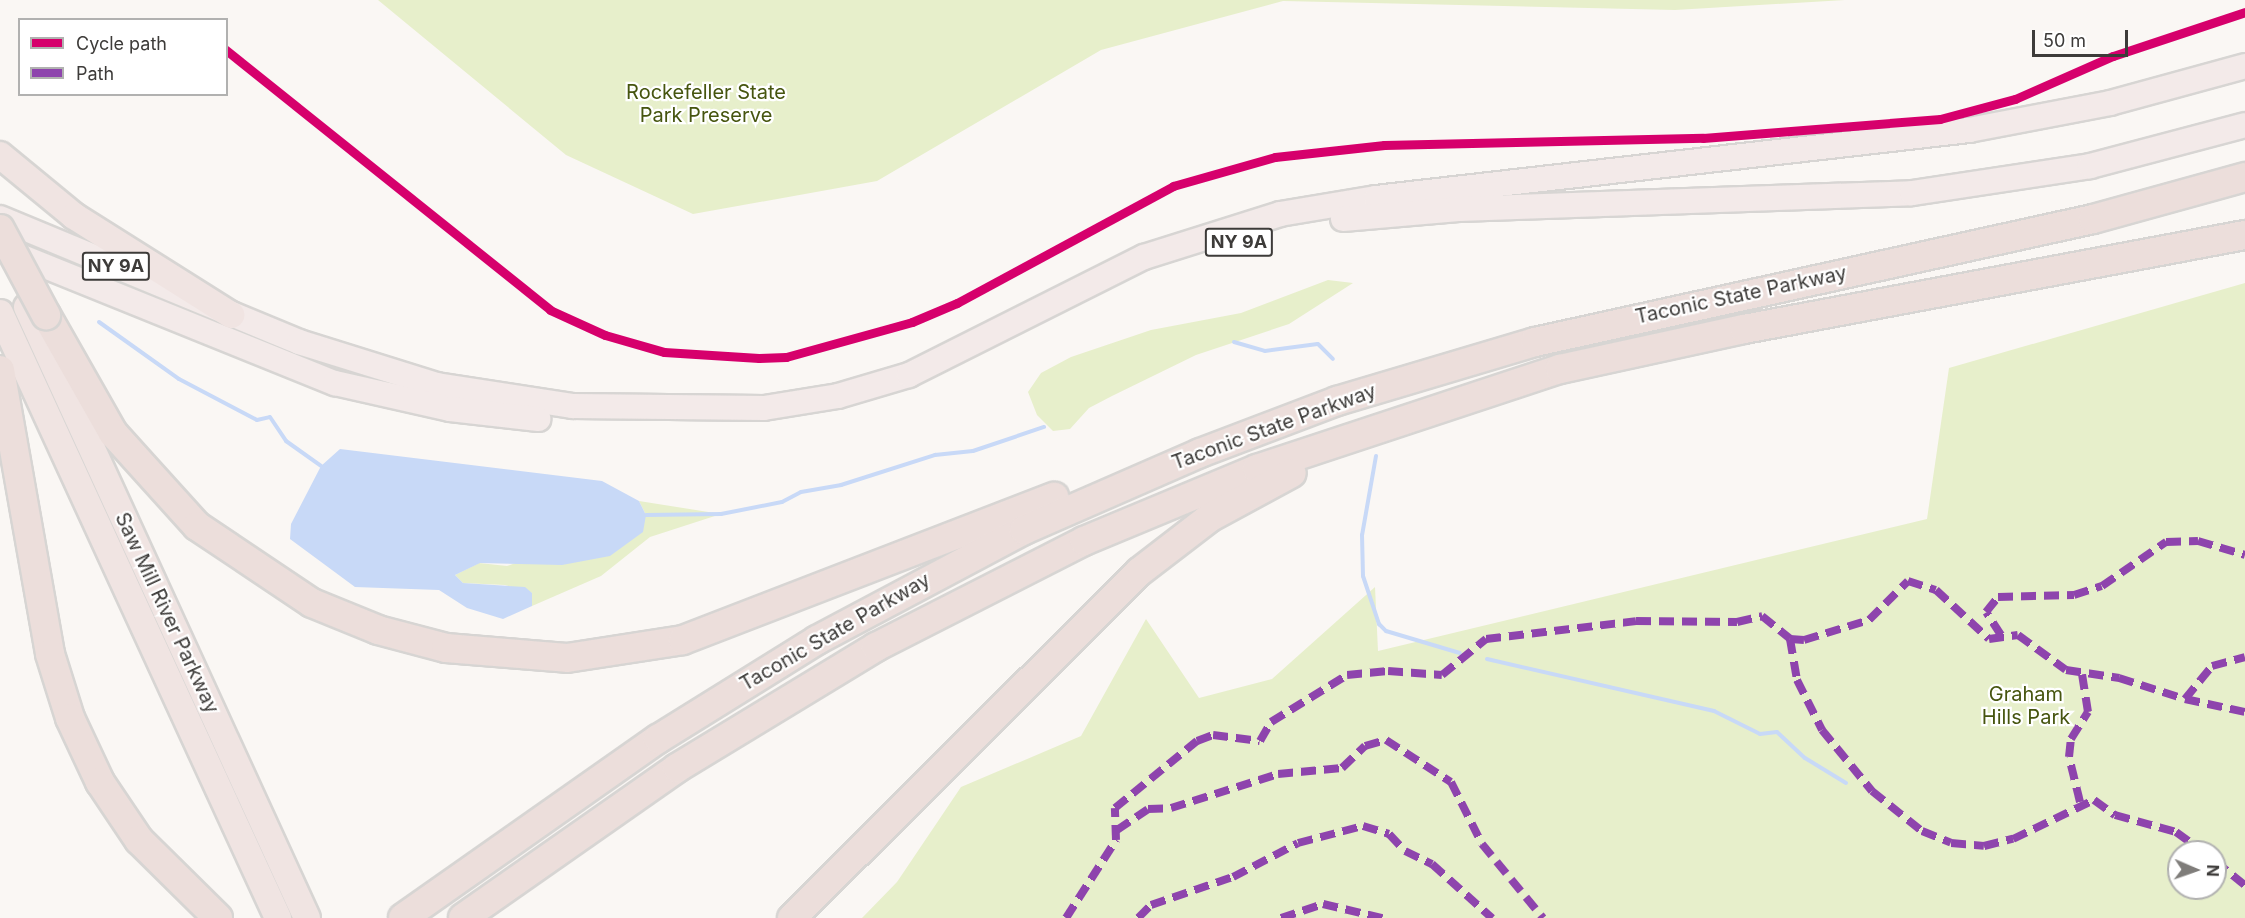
<!DOCTYPE html>
<html>
<head>
<meta charset="utf-8">
<style>
	body { margin:0 }
	#map { position:relative; width:2245px; height:918px; overflow:hidden; background:#faf7f4; font-family:Inter,sans-serif }
	div>[style] { position:absolute }
	[style*='--x'] { left:calc(var(--x)*1px); top:calc(var(--y)*1px); width:calc(var(--w)*1px); rotate:calc(var(--a)*1deg) }
	.green>* { inset:0; background:#e7efcb }
	.water>* { inset:0; background:#c8d9f7 }
	.stream>* { height:4px; margin:-2px; padding:0 2px; transform-origin:2px; border-radius:2px; background:#c8d9f7 }
	.roads { filter:drop-shadow(2px 0 #d7d5d3) drop-shadow(-2px 0 #d7d5d3) drop-shadow(0 2px #d7d5d3) drop-shadow(0 -2px #d7d5d3) }
	.primary>* { height:24px; margin:-12px; padding:0 12px; transform-origin:12px; border-radius:12px; background:#f3eae9 }
	.trunk>* { height:26px; margin:-13px; padding:0 13px; transform-origin:13px; border-radius:13px; background:#f0e4e2 }
	.motorway>* { height:28px; margin:-14px; padding:0 14px; transform-origin:14px; border-radius:14px; background:#ecdedb }
	.bridges { filter:drop-shadow(2px 0 #d7d5d3) drop-shadow(-2px 0 #d7d5d3) drop-shadow(0 2px #d7d5d3) drop-shadow(0 -2px #d7d5d3) }
	.motorway-bridge>* { height:28px; margin:-14px; padding:0 14px; transform-origin:14px; border-radius:14px; background:#ecdedb }
	.quiet>* { height:8px; margin-top:-4px; transform-origin:0; background:repeating-linear-gradient(90deg,#8e44ad 0 15px,transparent 0 23px) }
	.cycleway>* { height:9px; margin:-4.5px; padding:0 4.5px; transform-origin:4.5px; border-radius:4.5px; background:#d6006c }
	span { translate:-50% -50%; white-space:nowrap; text-align:center; line-height:1.15; -webkit-text-stroke:4.5px #fff; paint-order:stroke }
	.shield-label span { padding:2px 4px; background:#fff; border:2px solid; border-radius:4px; -webkit-text-stroke-width:0 }
	.shield-label { font-size:18px; color:#3d3b39; font-weight:700 }
	.park-label { font-size:20px; color:#46550f }
	.street-label { font-size:20px; color:#3d3b39 }
	.legend { position:absolute; left:18px; top:18px; width:210px; height:78px; box-sizing:border-box; background:#fff; border:2px solid #b1b1b0; margin:0; padding:8px 10px; list-style:none; font-size:18px; color:#3d3b39 }
	.legend li { display:flex; align-items:center; gap:12px; height:30px }
	.legend b { width:30px; border:2px solid #b1b1b0 }
	.north { position:absolute; left:2167px; top:840px; width:60px; height:60px; box-sizing:border-box; background:#fff; border:2px solid #b1b1b0; border-radius:50%; rotate:92deg; font-size:16px; font-weight:700; line-height:24px; text-align:center; color:#3d3b39 }
	.north::after { content:''; display:block; margin:auto; width:21px; height:27px; background:#7f7d7a; clip-path:polygon(50% 0,100% 100%,50% 72%,0 100%) }
	.scale { position:absolute; left:2032px; top:30px; width:96px; height:27px; box-sizing:border-box; border:3px solid #3d3b39; border-top:0; padding-left:8px; font-size:18px; line-height:21px; white-space:nowrap; color:#3d3b39; -webkit-text-stroke:4px #fff; paint-order:stroke }
</style>
</head>
<body>
<div id="map">
	<div class="green">
		<div style="clip-path:polygon(378px 0,1845px 0,1675px 10px,1283px 1px,1101px 50px,877px 181px,693px 214px,566px 155px)"></div>
		<div style="clip-path:polygon(1328px 280px,1353px 283px,1289px 324px,1196px 355px,1112px 396px,1089px 408px,1070px 429px,1053px 431px,1037px 415px,1028px 392px,1041px 373px,1071px 357px,1151px 330px,1241px 313px)"></div>
		<div style="clip-path:polygon(evenodd,2245px 283px,2245px 918px,862px 918px,897px 882px,961px 787px,1081px 736px,1146px 619px,1199px 698px,1272px 679px,1375px 587px,1378px 651px,1927px 519px,1949px 368px,2245px 283px,2179px 852px,2215px 852px,2215px 888px,2179px 888px,2179px 852px)"></div>
		<div style="clip-path:polygon(639px 501px,721px 514px,650px 537px,601px 576px,532px 606px,532px 593px,505px 585px,463px 583px,455px 575px,479px 563px,507px 566px,646px 515px)"></div>
	</div>
	<div class="water">
		<div style="clip-path:polygon(340px 449px,602px 481px,639px 501px,646px 515px,643px 532px,610px 556px,562px 565px,480px 563px,455px 575px,463px 583px,525px 587px,532px 593px,532px 606px,503px 619px,467px 608px,439px 590px,355px 587px,290px 539px,291px 524px,321px 466px)"></div>
	</div>
	<div class="stream">
		<div style="--x:99;--y:322;--w:98;--a:35.5"></div>
		<div style="--x:179;--y:379;--w:88;--a:27.7"></div>
		<div style="--x:257;--y:420;--w:13;--a:-13"></div>
		<div style="--x:270;--y:417;--w:29;--a:56"></div>
		<div style="--x:286;--y:441;--w:43;--a:35.5"></div>
		<div style="--x:1234;--y:342;--w:32;--a:16"></div>
		<div style="--x:1265;--y:351;--w:53;--a:-7.5"></div>
		<div style="--x:1318;--y:344;--w:21;--a:45"></div>
		<div style="--x:1376;--y:456;--w:80;--a:100"></div>
		<div style="--x:1362;--y:535;--w:41;--a:88.6"></div>
		<div style="--x:1363;--y:576;--w:51;--a:71.6"></div>
		<div style="--x:1379;--y:624;--w:10;--a:45"></div>
		<div style="--x:1386;--y:631;--w:77;--a:16.6"></div>
		<div style="--x:646;--y:515;--w:75;--a:-0.8"></div>
		<div style="--x:721;--y:514;--w:62;--a:-11.1"></div>
		<div style="--x:782;--y:502;--w:21;--a:-28"></div>
		<div style="--x:801;--y:492;--w:41;--a:-9.9"></div>
		<div style="--x:841;--y:485;--w:99;--a:-17.7"></div>
		<div style="--x:935;--y:455;--w:38;--a:-6"></div>
		<div style="--x:973;--y:451;--w:75;--a:-18.7"></div>
		<div style="--x:1487;--y:659;--w:233;--a:12.9"></div>
		<div style="--x:1714;--y:711;--w:51;--a:26.6"></div>
		<div style="--x:1760;--y:734;--w:17;--a:-7"></div>
		<div style="--x:1777;--y:732;--w:38;--a:43"></div>
		<div style="--x:1805;--y:758;--w:48;--a:31.4"></div>
	</div>
	<div class="roads">
		<div class="primary">
			<div style="--x:0;--y:218;--w:324;--a:22.5"></div>
			<div style="--x:299;--y:342;--w:145;--a:17.3"></div>
			<div style="--x:437;--y:385;--w:138;--a:8.8"></div>
			<div style="--x:573;--y:406;--w:191;--a:0.6"></div>
			<div style="--x:764;--y:408;--w:75;--a:-9.2"></div>
			<div style="--x:838;--y:396;--w:74;--a:-16.5"></div>
			<div style="--x:909;--y:375;--w:263;--a:-26.7"></div>
			<div style="--x:1144;--y:257;--w:143;--a:-17.5"></div>
			<div style="--x:1280;--y:214;--w:97;--a:-9.5"></div>
			<div style="--x:1376;--y:198;--w:597;--a:-6.54"></div>
			<div style="--x:1969;--y:130;--w:144;--a:-10.8"></div>
			<div style="--x:2110;--y:103;--w:140;--a:-15.3"></div>
			<div style="--x:1343;--y:219;--w:116;--a:-4.9"></div>
			<div style="--x:1459;--y:209;--w:453;--a:-2"></div>
			<div style="--x:1912;--y:193;--w:180;--a:-8.6"></div>
			<div style="--x:2090;--y:166;--w:160;--a:-14.8"></div>
			<div style="--x:5;--y:250;--w:356;--a:22"></div>
			<div style="--x:335;--y:383;--w:118;--a:12.7"></div>
			<div style="--x:450;--y:409;--w:89;--a:6.5"></div>
		</div>
		<div class="trunk">
			<div style="--x:0;--y:155;--w:96;--a:39.5"></div>
			<div style="--x:74;--y:216;--w:186;--a:32.2"></div>
			<div style="--x:27;--y:307;--w:672;--a:65.38"></div>
			<div style="--x:0;--y:313;--w:666;--a:65.32"></div>
		</div>
		<div class="motorway">
			<div style="--x:46;--y:315;--w:136;--a:60.4"></div>
			<div style="--x:113;--y:433;--w:125;--a:47.9"></div>
			<div style="--x:197;--y:526;--w:138;--a:33.8"></div>
			<div style="--x:312;--y:603;--w:71;--a:22.2"></div>
			<div style="--x:378;--y:630;--w:70;--a:14.8"></div>
			<div style="--x:446;--y:648;--w:121;--a:4.7"></div>
			<div style="--x:567;--y:658;--w:117;--a:-8.8"></div>
			<div style="--x:683;--y:640;--w:398;--a:-21.1"></div>
			<div style="--x:0;--y:370;--w:288;--a:80"></div>
			<div style="--x:50;--y:654;--w:67;--a:72.6"></div>
			<div style="--x:70;--y:718;--w:71;--a:64.9"></div>
			<div style="--x:100;--y:782;--w:70;--a:56.1"></div>
			<div style="--x:139;--y:840;--w:111;--a:44.6"></div>
			<div style="--x:403;--y:918;--w:312;--a:-35.1"></div>
			<div style="--x:658;--y:739;--w:187;--a:-31.9"></div>
			<div style="--x:817;--y:640;--w:234;--a:-28"></div>
			<div style="--x:1024;--y:530;--w:192;--a:-23.6"></div>
			<div style="--x:1200;--y:453;--w:147;--a:-20.8"></div>
			<div style="--x:1337;--y:401;--w:207;--a:-16.6"></div>
			<div style="--x:1535;--y:342;--w:571;--a:-12.43"></div>
			<div style="--x:2093;--y:219;--w:158;--a:-15.4"></div>
			<div style="--x:463;--y:918;--w:261;--a:-35"></div>
			<div style="--x:677;--y:768;--w:233;--a:-31.3"></div>
			<div style="--x:876;--y:647;--w:233;--a:-27"></div>
			<div style="--x:1084;--y:541;--w:187;--a:-22.6"></div>
			<div style="--x:1257;--y:469;--w:319;--a:-18.3"></div>
			<div style="--x:1560;--y:369;--w:188;--a:-12.3"></div>
			<div style="--x:1744;--y:329;--w:510;--a:-10.63"></div>
			<div style="--x:792;--y:918;--w:490;--a:-44.9"></div>
			<div style="--x:1139;--y:572;--w:88;--a:-37.6"></div>
			<div style="--x:1209;--y:518;--w:94;--a:-28.5"></div>
		</div>
	</div>
	<div class="bridges">
		<div class="motorway-bridge">
			<div style="--x:0;--y:229;--w:98;--a:61.9"></div>
		</div>
	</div>
	<div class="quiet">
		<div style="--x:2001;--y:635;--w:27;--a:-123"></div>
		<div style="--x:1986;--y:612;--w:19;--a:-51"></div>
		<div style="--x:1998;--y:597;--w:76;--a:-1.5"></div>
		<div style="--x:2074;--y:595;--w:29;--a:-18"></div>
		<div style="--x:2102;--y:586;--w:78;--a:-34.5"></div>
		<div style="--x:2166;--y:542;--w:32;--a:-2"></div>
		<div style="--x:2198;--y:541;--w:49;--a:16.6"></div>
		<div style="--x:1790;--y:639;--w:14;--a:4"></div>
		<div style="--x:1804;--y:640;--w:68;--a:-17.1"></div>
		<div style="--x:1869;--y:620;--w:55;--a:-45"></div>
		<div style="--x:1908;--y:581;--w:29;--a:18"></div>
		<div style="--x:1936;--y:590;--w:72;--a:42.8"></div>
		<div style="--x:1989;--y:639;--w:29;--a:-8"></div>
		<div style="--x:2018;--y:635;--w:59;--a:36.1"></div>
		<div style="--x:2066;--y:670;--w:54;--a:8.6"></div>
		<div style="--x:2119;--y:678;--w:69;--a:17.7"></div>
		<div style="--x:2185;--y:699;--w:43;--a:-50.7"></div>
		<div style="--x:2212;--y:666;--w:34;--a:-15"></div>
		<div style="--x:2185;--y:699;--w:61;--a:12.2"></div>
		<div style="--x:2080;--y:802;--w:46;--a:-103.7"></div>
		<div style="--x:2069;--y:757;--w:18;--a:-84"></div>
		<div style="--x:2071;--y:739;--w:32;--a:-58"></div>
		<div style="--x:2088;--y:712;--w:38;--a:-99"></div>
		<div style="--x:1117;--y:830;--w:37;--a:-34"></div>
		<div style="--x:1148;--y:809;--w:23;--a:-2"></div>
		<div style="--x:1171;--y:808;--w:112;--a:-17.6"></div>
		<div style="--x:1278;--y:774;--w:64;--a:-5.4"></div>
		<div style="--x:1342;--y:768;--w:32;--a:-44"></div>
		<div style="--x:1365;--y:746;--w:22;--a:-16"></div>
		<div style="--x:1386;--y:740;--w:77;--a:32.9"></div>
		<div style="--x:1451;--y:782;--w:69;--a:63.4"></div>
		<div style="--x:1482;--y:844;--w:96;--a:50.5"></div>
		<div style="--x:2215;--y:861;--w:38;--a:39"></div>
		<div style="--x:1066;--y:918;--w:93;--a:-57.3"></div>
		<div style="--x:1116;--y:840;--w:32;--a:-92"></div>
		<div style="--x:1115;--y:808;--w:106;--a:-39.3"></div>
		<div style="--x:1197;--y:741;--w:17;--a:-21"></div>
		<div style="--x:1213;--y:735;--w:47;--a:7.3"></div>
		<div style="--x:1260;--y:741;--w:22;--a:-60"></div>
		<div style="--x:1271;--y:722;--w:89;--a:-31.7"></div>
		<div style="--x:1347;--y:675;--w:41;--a:-5.6"></div>
		<div style="--x:1388;--y:671;--w:54;--a:4.2"></div>
		<div style="--x:1442;--y:675;--w:57;--a:-39.3"></div>
		<div style="--x:1486;--y:639;--w:151;--a:-6.8"></div>
		<div style="--x:1636;--y:621;--w:101;--a:0.6"></div>
		<div style="--x:1737;--y:622;--w:26;--a:-13"></div>
		<div style="--x:1762;--y:616;--w:36;--a:39"></div>
		<div style="--x:1790;--y:639;--w:42;--a:80.3"></div>
		<div style="--x:1797;--y:680;--w:56;--a:63.4"></div>
		<div style="--x:1822;--y:730;--w:79;--a:50.7"></div>
		<div style="--x:1872;--y:791;--w:64;--a:38.7"></div>
		<div style="--x:1922;--y:831;--w:31;--a:22"></div>
		<div style="--x:1951;--y:843;--w:33;--a:5"></div>
		<div style="--x:1984;--y:846;--w:30;--a:-14"></div>
		<div style="--x:2013;--y:839;--w:90;--a:-25.7"></div>
		<div style="--x:2094;--y:800;--w:26;--a:36"></div>
		<div style="--x:2115;--y:815;--w:63;--a:15.6"></div>
		<div style="--x:2176;--y:832;--w:34;--a:36"></div>
		<div style="--x:1138;--y:918;--w:18;--a:-45"></div>
		<div style="--x:1151;--y:905;--w:87;--a:-18.9"></div>
		<div style="--x:1233;--y:877;--w:73;--a:-27.6"></div>
		<div style="--x:1298;--y:843;--w:67;--a:-14.7"></div>
		<div style="--x:1363;--y:826;--w:27;--a:17"></div>
		<div style="--x:1389;--y:834;--w:23;--a:47"></div>
		<div style="--x:1405;--y:851;--w:30;--a:26"></div>
		<div style="--x:1432;--y:864;--w:81;--a:42"></div>
		<div style="--x:1281;--y:918;--w:44;--a:-18.4"></div>
		<div style="--x:1323;--y:904;--w:61;--a:13.3"></div>
	</div>
	<div class="cycleway">
		<div style="--x:226;--y:50;--w:415;--a:38.7"></div>
		<div style="--x:550;--y:310;--w:60;--a:24.4"></div>
		<div style="--x:605;--y:335;--w:61;--a:16.1"></div>
		<div style="--x:664;--y:352;--w:95;--a:3.6"></div>
		<div style="--x:759;--y:358;--w:27;--a:-2"></div>
		<div style="--x:786;--y:357;--w:131;--a:-15.5"></div>
		<div style="--x:912;--y:322;--w:49;--a:-22.9"></div>
		<div style="--x:957;--y:303;--w:246;--a:-28.4"></div>
		<div style="--x:1173;--y:186;--w:106;--a:-15.9"></div>
		<div style="--x:1275;--y:157;--w:110;--a:-6.3"></div>
		<div style="--x:1384;--y:145;--w:319;--a:-1.3"></div>
		<div style="--x:1703;--y:138;--w:238;--a:-4.6"></div>
		<div style="--x:1940;--y:119;--w:78;--a:-14.9"></div>
		<div style="--x:2015;--y:99;--w:107;--a:-23.7"></div>
		<div style="--x:2113;--y:56;--w:139;--a:-18.4"></div>
	</div>
	<div class="shield-label">
		<span style="left:1239px;top:242px">NY 9A</span>
		<span style="left:116px;top:266px">NY 9A</span>
	</div>
	<div class="park-label">
		<span style="left:706px;top:104px">Rockefeller State<br>Park Preserve</span>
		<span style="left:2026px;top:706px">Graham<br>Hills Park</span>
	</div>
	<div class="street-label">
		<span style="left:1741px;top:295px;rotate:-12deg">Taconic State Parkway</span>
		<span style="left:1274px;top:427px;rotate:-20deg">Taconic State Parkway</span>
		<span style="left:167px;top:613px;rotate:65deg">Saw Mill River Parkway</span>
		<span style="left:835px;top:632px;rotate:-30deg">Taconic State Parkway</span>
	</div>
	<ul class="legend">
	<li><b style="height:8px;background:#d6006c"></b>Cycle path</li>
	<li><b style="height:8px;background:#8e44ad"></b>Path</li>
	</ul>
	<div class="north">N</div>
	<div class="scale">50 m</div>
</div>
</body>
</html>
